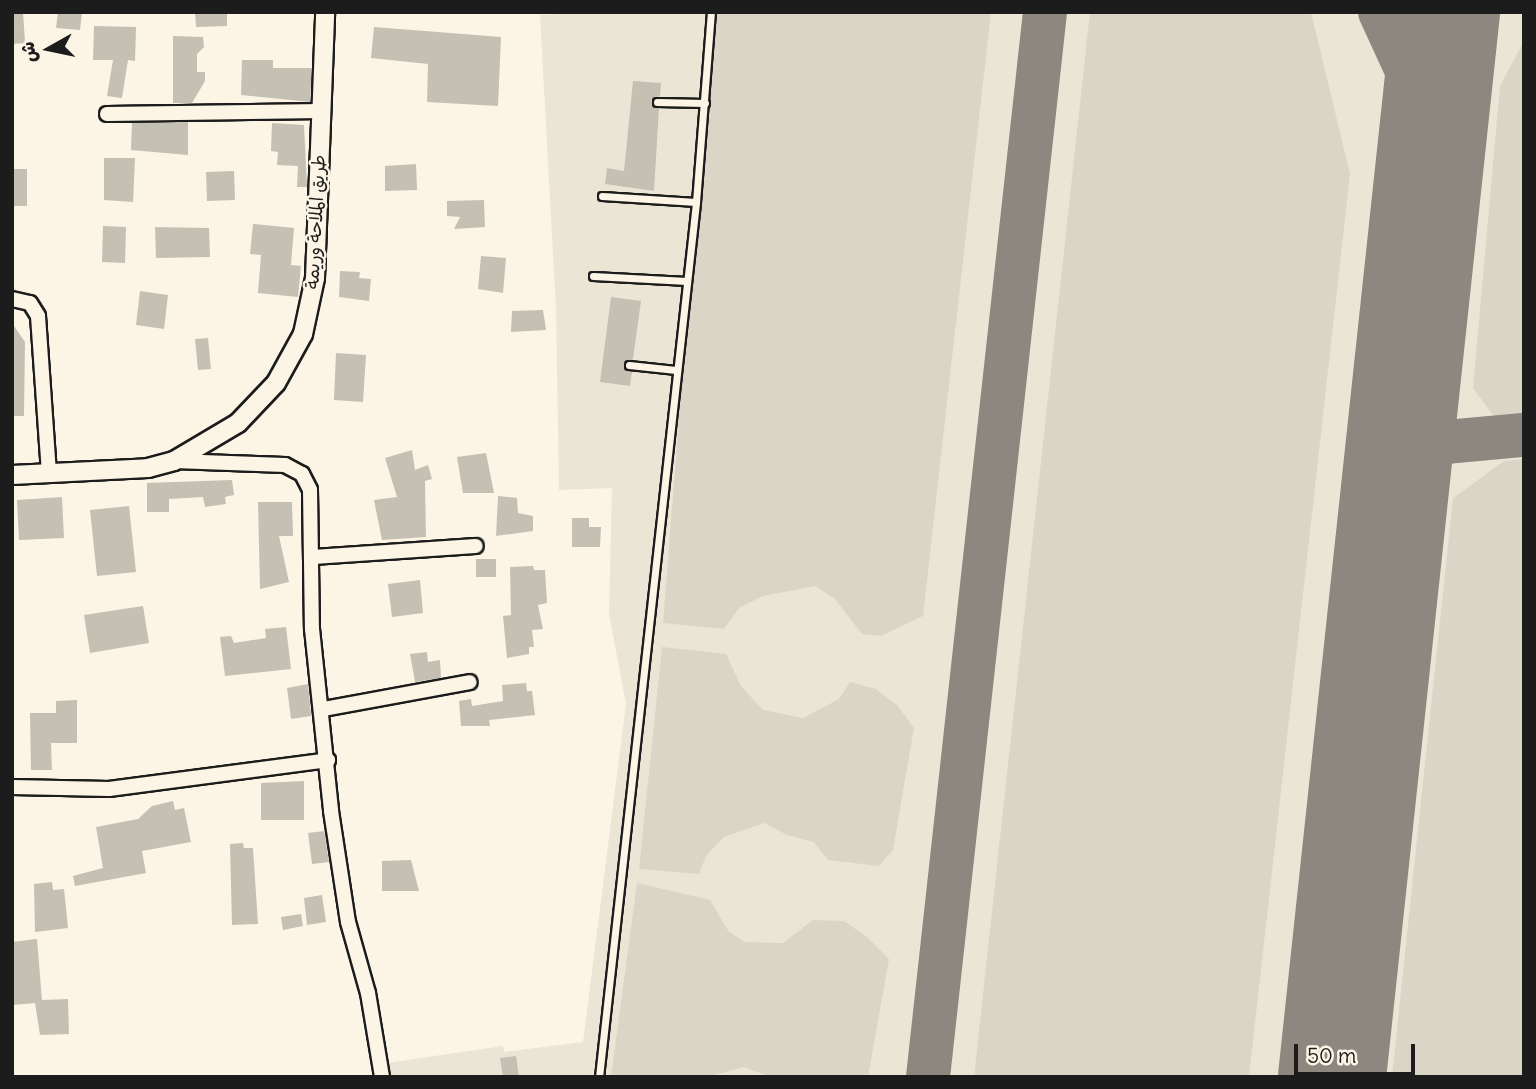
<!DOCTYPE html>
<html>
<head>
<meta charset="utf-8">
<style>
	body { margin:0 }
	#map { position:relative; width:1536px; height:1089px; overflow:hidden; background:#fcf5e5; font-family:Delius,"Playpen Sans Arabic",sans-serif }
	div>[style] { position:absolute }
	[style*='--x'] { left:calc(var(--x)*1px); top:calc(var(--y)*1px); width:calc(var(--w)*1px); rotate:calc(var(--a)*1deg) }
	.built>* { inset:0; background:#ebe5d6 }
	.green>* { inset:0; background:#dbd5c8 }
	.taxiway>* { height:44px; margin:-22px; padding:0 22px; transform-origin:22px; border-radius:22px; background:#8c8880 }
	.runway>* { height:108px; margin:-54px; padding:0 54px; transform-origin:54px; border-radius:54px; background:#8c8880 }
	.building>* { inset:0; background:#c4c0b3 }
	.roads { filter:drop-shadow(2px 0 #1c1c1c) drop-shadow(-2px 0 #1c1c1c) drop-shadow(0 2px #1c1c1c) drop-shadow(0 -2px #1c1c1c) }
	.service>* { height:7px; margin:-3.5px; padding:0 3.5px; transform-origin:3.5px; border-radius:3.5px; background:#fcf5e5 }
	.minor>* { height:14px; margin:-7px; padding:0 7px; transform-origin:7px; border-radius:7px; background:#fcf5e5 }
	.tertiary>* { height:18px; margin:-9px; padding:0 9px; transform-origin:9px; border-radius:9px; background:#fcf5e5 }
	span { translate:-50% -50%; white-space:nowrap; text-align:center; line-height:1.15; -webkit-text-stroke:5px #fcf5e5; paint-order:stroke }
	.street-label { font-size:18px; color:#1c1c1c }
	.frame { position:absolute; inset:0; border:14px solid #1c1c1c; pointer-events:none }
	.north { position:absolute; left:14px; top:14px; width:70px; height:70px; -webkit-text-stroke:5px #fcf5e5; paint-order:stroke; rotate:261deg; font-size:19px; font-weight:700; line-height:28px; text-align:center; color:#1c1c1c }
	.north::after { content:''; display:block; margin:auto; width:24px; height:32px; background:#1c1c1c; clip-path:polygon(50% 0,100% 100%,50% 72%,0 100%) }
	.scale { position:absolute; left:1294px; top:1044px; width:121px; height:32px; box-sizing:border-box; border:4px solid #1c1c1c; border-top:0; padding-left:9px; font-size:21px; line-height:24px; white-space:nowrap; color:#1c1c1c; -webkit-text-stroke:5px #fcf5e5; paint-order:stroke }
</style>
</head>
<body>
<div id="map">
	<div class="built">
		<div style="clip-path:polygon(597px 12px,1524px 12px,1524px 1077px,382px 1077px,380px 1064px,503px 1046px,504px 1052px,583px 1042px,626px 704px,609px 614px,612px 488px,559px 490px,556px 309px,540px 15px)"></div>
	</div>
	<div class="green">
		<div style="clip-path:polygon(711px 12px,991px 12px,923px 616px,881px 636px,862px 634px,835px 599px,815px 586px,763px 596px,739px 608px,724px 629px,663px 623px)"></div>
		<div style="clip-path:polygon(1090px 12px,1311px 12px,1350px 174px,1249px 1077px,974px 1077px)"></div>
		<div style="clip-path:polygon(1524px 41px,1524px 425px,1513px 427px,1492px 414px,1473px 388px,1500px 86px)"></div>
		<div style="clip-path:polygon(1524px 459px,1524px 1077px,1392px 1077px,1453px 498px,1504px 461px)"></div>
		<div style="clip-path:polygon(662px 647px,726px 654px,741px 686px,763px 710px,803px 718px,839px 699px,850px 682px,876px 689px,897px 705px,914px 728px,893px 850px,879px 866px,828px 860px,814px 842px,787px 835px,764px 823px,724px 837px,706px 856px,699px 874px,639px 869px)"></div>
		<div style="clip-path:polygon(637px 883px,710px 900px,729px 932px,745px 942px,783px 943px,813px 920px,844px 921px,867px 937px,889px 959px,868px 1077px,771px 1077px,744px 1067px,707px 1077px,611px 1077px)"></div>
	</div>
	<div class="taxiway">
		<div style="--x:1380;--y:12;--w:122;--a:65.3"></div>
		<div style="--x:1402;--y:446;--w:122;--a:-5.2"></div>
		<div style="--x:928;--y:1077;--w:1071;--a:-83.73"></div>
	</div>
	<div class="runway">
		<div style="--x:1332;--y:1077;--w:1071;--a:-83.89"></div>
	</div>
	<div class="building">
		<div style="clip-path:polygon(12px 12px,23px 12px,25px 43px,12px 44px)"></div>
		<div style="clip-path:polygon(58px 12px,82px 12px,80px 30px,56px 28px)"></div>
		<div style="clip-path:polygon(195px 12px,227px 12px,227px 26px,196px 27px)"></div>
		<div style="clip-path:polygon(94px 26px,136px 27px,135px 61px,128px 60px,122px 98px,107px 96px,113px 60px,93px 60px)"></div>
		<div style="clip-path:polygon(374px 27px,501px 37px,498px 106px,427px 102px,428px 64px,371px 58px)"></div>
		<div style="clip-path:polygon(173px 36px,203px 37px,204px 47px,197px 54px,197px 72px,205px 72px,205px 81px,192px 103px,173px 103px)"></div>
		<div style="clip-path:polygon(242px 60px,273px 60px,273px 68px,312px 68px,310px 102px,241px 95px)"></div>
		<div style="clip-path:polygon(633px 81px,661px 83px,660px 96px,651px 101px,659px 108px,654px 191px,605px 184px,607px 168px,624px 171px)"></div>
		<div style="clip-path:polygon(188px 122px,188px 155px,131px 150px,132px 123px)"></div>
		<div style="clip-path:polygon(272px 123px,304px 125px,307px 187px,297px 187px,298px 166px,277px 165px,278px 152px,271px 151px)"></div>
		<div style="clip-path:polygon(104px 158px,135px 158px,133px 202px,104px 200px)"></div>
		<div style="clip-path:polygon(416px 164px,417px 190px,385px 191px,385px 166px)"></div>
		<div style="clip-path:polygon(12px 169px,27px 169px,27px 206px,12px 206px)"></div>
		<div style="clip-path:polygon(234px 171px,235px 200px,207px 201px,206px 172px)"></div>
		<div style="clip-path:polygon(484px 200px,485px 227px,454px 229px,460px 217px,447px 216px,447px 201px)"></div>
		<div style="clip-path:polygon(253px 224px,294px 228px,291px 265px,301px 266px,298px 297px,258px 293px,261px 255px,250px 254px)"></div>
		<div style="clip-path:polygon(103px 226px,126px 227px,125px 263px,102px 262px)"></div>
		<div style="clip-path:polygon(155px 227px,209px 228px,210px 257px,156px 258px)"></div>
		<div style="clip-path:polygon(481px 256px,506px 258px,503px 293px,478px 289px)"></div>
		<div style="clip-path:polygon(340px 271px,360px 272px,359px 278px,371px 279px,369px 301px,339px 297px)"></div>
		<div style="clip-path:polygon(140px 291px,168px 295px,164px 329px,136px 325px)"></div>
		<div style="clip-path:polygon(611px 297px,641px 301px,633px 359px,623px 364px,632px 371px,630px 386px,600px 382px)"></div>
		<div style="clip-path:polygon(543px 310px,546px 330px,511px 332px,512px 311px)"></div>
		<div style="clip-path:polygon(12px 323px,25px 342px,24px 416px,12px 416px)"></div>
		<div style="clip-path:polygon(208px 338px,211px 369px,198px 370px,195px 339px)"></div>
		<div style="clip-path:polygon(336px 353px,366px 355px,363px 402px,334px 400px)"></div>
		<div style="clip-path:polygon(412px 450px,415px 470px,428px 465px,432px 479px,425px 481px,426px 537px,382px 540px,374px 500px,397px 497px,385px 458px)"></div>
		<div style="clip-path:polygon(486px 453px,494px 493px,463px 493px,457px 457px)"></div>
		<div style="clip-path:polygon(232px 480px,234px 495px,225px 497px,226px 504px,205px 507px,203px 497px,169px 499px,169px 512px,147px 512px,147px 483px)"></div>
		<div style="clip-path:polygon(498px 496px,517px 498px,518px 513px,533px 516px,533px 531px,496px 536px)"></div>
		<div style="clip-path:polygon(62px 497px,64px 538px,19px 540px,17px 500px)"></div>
		<div style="clip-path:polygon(258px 502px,292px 502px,293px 536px,279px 536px,289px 582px,260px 589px)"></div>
		<div style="clip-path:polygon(129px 506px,136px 572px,97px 576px,90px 510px)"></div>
		<div style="clip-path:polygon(572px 518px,589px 518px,589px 527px,601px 527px,600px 547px,572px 547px)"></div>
		<div style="clip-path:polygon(476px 559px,496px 559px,496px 577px,476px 577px)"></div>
		<div style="clip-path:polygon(533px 566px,534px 570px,545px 570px,547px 603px,538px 605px,543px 629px,532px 630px,534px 647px,529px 647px,529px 654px,507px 658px,503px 616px,511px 615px,510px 567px)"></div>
		<div style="clip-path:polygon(420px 580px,423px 613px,392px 617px,388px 584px)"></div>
		<div style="clip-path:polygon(143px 606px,149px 643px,90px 653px,84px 615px)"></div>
		<div style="clip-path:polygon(286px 627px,291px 669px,225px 676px,220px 637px,231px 636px,234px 643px,266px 638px,265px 629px)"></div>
		<div style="clip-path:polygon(427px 652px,428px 662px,440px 660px,441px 678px,415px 682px,410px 654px)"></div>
		<div style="clip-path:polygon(526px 683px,527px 691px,532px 691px,535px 715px,489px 720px,490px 726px,461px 726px,459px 701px,471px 699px,472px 706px,503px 701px,502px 685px)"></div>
		<div style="clip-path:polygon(308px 684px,311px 716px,291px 719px,287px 688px)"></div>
		<div style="clip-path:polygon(77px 700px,77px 743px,51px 743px,52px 770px,31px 770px,30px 713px,56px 713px,56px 701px)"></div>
		<div style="clip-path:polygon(304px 781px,304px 820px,261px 820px,261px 783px)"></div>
		<div style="clip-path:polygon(173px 801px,175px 810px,184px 808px,191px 842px,142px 851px,146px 873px,75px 886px,73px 876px,103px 868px,96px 827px,138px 819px,152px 806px)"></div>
		<div style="clip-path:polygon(324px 831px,329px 862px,312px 864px,308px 833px)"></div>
		<div style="clip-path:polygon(243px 843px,244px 848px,253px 848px,258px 924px,232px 925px,230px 844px)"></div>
		<div style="clip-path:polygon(411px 860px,419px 891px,382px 891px,382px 861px)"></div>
		<div style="clip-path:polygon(52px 882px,53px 890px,64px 889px,68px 928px,35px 932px,34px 884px)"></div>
		<div style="clip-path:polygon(322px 895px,326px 922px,307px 925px,304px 898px)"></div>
		<div style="clip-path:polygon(301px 914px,303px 926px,283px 930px,281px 917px)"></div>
		<div style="clip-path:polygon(37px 939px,42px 1000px,68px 999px,69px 1034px,40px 1035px,35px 1003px,12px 1005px,12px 942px)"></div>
		<div style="clip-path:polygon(516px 1056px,519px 1077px,503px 1077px,500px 1058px)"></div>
	</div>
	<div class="roads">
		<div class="service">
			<div style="--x:657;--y:102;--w:48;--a:1.2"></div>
			<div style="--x:602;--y:196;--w:94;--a:3.7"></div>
			<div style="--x:593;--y:276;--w:94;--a:3"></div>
			<div style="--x:629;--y:365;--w:47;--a:6.1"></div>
			<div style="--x:599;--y:1077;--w:880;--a:-83.67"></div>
			<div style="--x:696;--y:202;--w:191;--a:-85.5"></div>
		</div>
		<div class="minor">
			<div style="--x:107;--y:114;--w:215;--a:-0.8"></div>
			<div style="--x:12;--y:299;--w:18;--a:13"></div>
			<div style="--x:30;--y:303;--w:15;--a:58"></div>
			<div style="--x:38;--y:316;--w:158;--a:86"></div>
			<div style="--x:174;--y:461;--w:111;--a:2.1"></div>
			<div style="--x:285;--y:465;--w:19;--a:28"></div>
			<div style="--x:302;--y:474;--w:18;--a:63"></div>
			<div style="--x:310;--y:490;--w:139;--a:89.2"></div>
			<div style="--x:312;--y:629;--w:183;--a:84"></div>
			<div style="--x:331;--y:811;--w:112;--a:81.3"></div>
			<div style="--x:348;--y:922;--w:74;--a:74.3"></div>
			<div style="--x:368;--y:993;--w:85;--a:80.5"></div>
			<div style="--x:313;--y:557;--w:163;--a:-3.9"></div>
			<div style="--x:323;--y:709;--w:149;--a:-10.4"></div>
			<div style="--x:12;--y:787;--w:97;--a:1.2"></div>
			<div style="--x:109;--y:789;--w:221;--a:-7.5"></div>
		</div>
		<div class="tertiary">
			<div style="--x:12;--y:475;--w:136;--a:-2.9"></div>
			<div style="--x:148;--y:468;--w:27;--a:-15"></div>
			<div style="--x:174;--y:461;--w:74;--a:-30.7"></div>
			<div style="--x:238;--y:423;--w:55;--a:-46.5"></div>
			<div style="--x:276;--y:383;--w:56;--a:-61.1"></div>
			<div style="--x:303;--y:334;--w:57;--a:-77.9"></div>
			<div style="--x:315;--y:278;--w:266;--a:-87.8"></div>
		</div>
	</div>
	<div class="street-label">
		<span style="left:316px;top:222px;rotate:-87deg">طريق الملاحة وريمة</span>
	</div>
	<div class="frame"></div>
	<div class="north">ش</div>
	<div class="scale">50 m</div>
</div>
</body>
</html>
